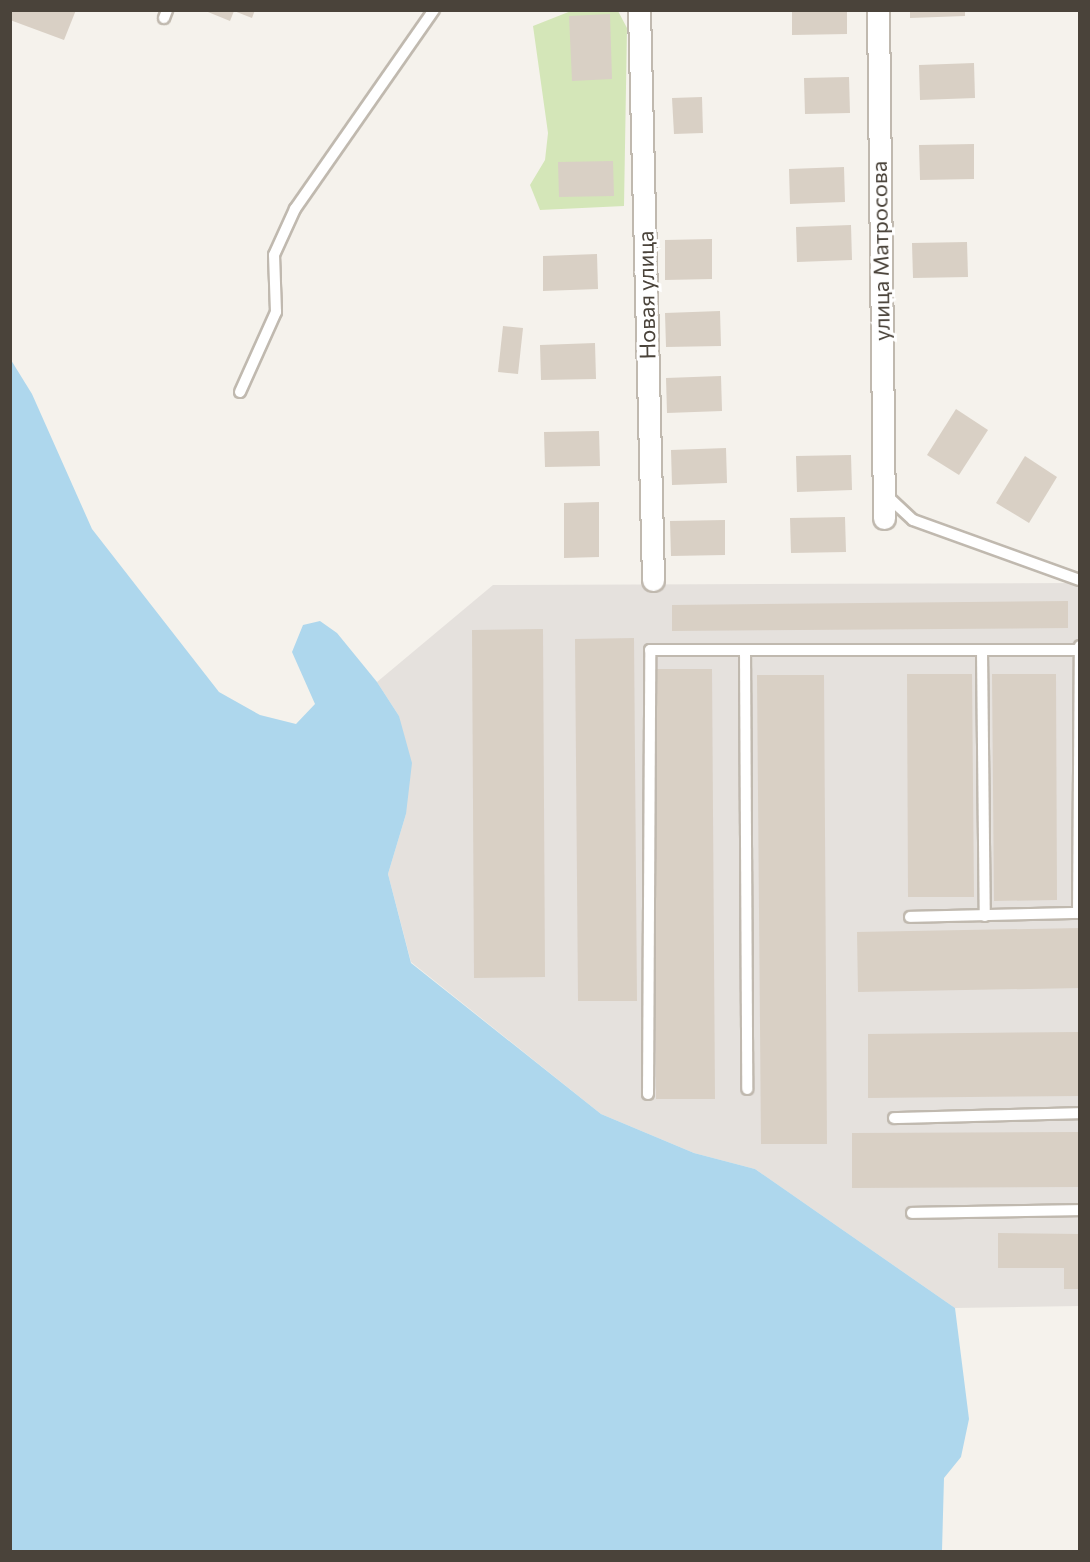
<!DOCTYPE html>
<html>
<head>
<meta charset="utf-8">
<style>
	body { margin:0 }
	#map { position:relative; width:1090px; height:1562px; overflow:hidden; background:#f5f2ec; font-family:Commissioner,sans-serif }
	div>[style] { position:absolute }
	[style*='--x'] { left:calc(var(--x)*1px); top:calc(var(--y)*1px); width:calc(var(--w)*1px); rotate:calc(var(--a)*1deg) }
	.industrial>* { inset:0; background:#e5e1dd }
	.green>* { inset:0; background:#d4e6b8 }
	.water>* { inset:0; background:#aed7ed }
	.building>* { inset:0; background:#d9d0c5 }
	.roads { filter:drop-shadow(2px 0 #c0b9af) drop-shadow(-2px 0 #c0b9af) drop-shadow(0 2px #c0b9af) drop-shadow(0 -2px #c0b9af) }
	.lane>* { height:10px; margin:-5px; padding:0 5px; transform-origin:5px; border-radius:5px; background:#fff }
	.street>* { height:21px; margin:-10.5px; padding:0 10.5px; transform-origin:10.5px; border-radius:10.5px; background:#fff }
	span { translate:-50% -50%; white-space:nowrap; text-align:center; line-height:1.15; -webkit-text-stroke:6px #fff; paint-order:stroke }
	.street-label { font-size:22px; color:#4a433a }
	.frame { position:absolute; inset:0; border:12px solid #4a433a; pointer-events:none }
</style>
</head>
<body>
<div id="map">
	<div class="industrial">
		<div style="clip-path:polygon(1079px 583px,1079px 1306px,955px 1308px,755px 1169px,694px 1153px,601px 1114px,411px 962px,388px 874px,406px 814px,399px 716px,377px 682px,493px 585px)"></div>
	</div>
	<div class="green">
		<div style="clip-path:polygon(571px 11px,618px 11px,627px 28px,624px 206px,540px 210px,530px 185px,545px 160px,548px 133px,533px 26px)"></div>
	</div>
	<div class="water">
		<div style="clip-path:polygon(11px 360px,32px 394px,92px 529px,219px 692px,260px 715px,296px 724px,315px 704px,292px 652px,303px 625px,320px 621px,337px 633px,377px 682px,399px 716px,412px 763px,406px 814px,388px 874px,411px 963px,601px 1114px,694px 1153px,755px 1169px,955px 1308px,969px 1419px,961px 1457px,944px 1478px,942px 1551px,11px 1551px)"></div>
	</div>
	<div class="building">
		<div style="clip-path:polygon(10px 10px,76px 10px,64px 40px,10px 20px)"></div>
		<div style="clip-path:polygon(203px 10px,255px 10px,252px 18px,234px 11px,230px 21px)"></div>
		<div style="clip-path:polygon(792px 10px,847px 10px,847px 34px,792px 35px)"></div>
		<div style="clip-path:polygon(910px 10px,965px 10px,965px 16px,910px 18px)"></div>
		<div style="clip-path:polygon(610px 14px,612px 79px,572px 81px,569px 16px)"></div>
		<div style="clip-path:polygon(974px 63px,975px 98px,920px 100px,919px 65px)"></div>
		<div style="clip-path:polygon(849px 77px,850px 113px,805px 114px,804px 78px)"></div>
		<div style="clip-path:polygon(702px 97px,703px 133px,674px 134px,672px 98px)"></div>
		<div style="clip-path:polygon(974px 144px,974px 179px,920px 180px,919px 145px)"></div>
		<div style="clip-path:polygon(613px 161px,614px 196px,559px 197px,558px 162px)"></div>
		<div style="clip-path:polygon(844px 167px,845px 202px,790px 204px,789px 169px)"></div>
		<div style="clip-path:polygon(851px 225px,852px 260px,797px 262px,796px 227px)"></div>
		<div style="clip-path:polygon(712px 239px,712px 279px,665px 280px,665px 240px)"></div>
		<div style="clip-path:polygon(967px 242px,968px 277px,913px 278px,912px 243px)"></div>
		<div style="clip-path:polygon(597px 254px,598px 289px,543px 291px,543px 256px)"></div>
		<div style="clip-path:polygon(720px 311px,721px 346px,666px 347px,665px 313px)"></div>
		<div style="clip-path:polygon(503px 326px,523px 328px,518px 374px,498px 372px)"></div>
		<div style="clip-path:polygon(595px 343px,596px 379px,541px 380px,540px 345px)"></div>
		<div style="clip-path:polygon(721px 376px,722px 411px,667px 413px,666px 378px)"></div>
		<div style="clip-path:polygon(956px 409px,988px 430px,959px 475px,927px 455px)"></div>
		<div style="clip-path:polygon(599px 431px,600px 466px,545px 467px,544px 432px)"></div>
		<div style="clip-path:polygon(726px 448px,727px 483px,672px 485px,671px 450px)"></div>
		<div style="clip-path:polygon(851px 455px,852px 490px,797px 492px,796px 456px)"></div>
		<div style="clip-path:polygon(1025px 456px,1057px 477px,1029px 523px,996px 503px)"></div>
		<div style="clip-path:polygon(599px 502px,599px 557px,564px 558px,564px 503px)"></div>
		<div style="clip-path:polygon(845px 517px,846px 552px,791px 553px,790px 518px)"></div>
		<div style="clip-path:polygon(725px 520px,725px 555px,671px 556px,670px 521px)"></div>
		<div style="clip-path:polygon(1068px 601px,1068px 628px,672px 631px,672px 605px)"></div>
		<div style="clip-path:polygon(543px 629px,545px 977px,474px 978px,472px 630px)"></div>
		<div style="clip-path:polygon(634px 638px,637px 1001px,578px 1001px,575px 639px)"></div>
		<div style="clip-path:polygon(653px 669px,712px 669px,715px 1099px,656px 1099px)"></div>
		<div style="clip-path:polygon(907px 674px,972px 674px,974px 897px,908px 897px)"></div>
		<div style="clip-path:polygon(992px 674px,1056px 674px,1057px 900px,994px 901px)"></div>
		<div style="clip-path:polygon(757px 675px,824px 675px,827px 1144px,761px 1144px)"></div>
		<div style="clip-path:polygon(1080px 928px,1080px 988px,858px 992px,857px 932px)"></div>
		<div style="clip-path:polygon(1080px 1032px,1080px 1096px,868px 1098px,868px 1034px)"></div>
		<div style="clip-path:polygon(1080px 1132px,1080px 1187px,852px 1188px,852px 1133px)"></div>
		<div style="clip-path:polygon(998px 1233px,1080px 1234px,1080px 1289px,1064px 1289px,1064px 1268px,998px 1268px)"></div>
	</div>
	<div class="roads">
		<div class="lane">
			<div style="--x:164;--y:18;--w:9;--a:-69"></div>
			<div style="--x:240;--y:392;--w:88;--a:-65.8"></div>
			<div style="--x:276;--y:312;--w:57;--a:-92"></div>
			<div style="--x:274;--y:255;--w:51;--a:-65.5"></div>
			<div style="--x:295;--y:209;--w:243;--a:-55.1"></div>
			<div style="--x:885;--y:494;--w:38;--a:43"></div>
			<div style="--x:913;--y:520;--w:177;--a:19.8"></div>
			<div style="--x:745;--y:650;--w:439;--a:89.7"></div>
			<div style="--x:982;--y:651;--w:265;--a:89.4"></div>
			<div style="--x:910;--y:917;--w:168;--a:-1.4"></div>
			<div style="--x:1078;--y:913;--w:267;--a:-89.6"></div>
			<div style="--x:648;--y:1094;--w:444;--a:-89.7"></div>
			<div style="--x:650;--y:650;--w:427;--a:0"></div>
			<div style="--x:894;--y:1118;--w:186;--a:-1.5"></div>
			<div style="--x:912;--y:1213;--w:168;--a:-1"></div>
		</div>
		<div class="street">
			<div style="--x:639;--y:10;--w:570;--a:88.59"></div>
			<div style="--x:878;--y:10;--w:508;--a:89.32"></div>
		</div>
	</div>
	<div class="street-label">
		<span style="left:880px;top:251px;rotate:-91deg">улица Матросова</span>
		<span style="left:646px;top:295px;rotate:-91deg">Новая улица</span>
	</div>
	<div class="frame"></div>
</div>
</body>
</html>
